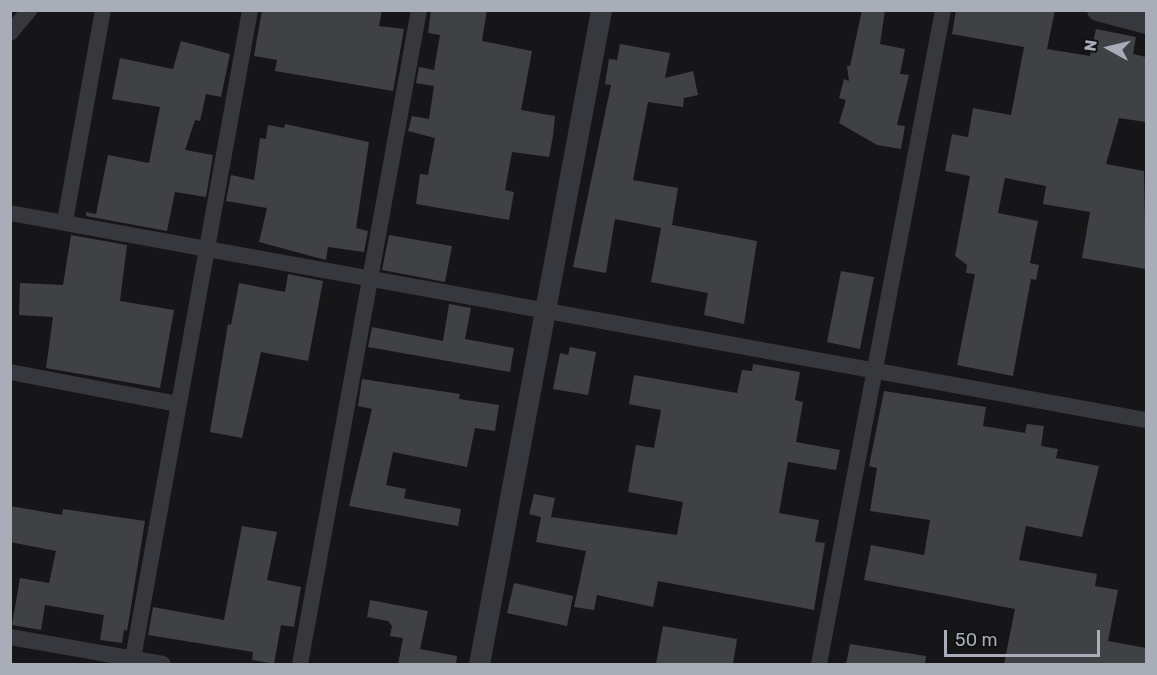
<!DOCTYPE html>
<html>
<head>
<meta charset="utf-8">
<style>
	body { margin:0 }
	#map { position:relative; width:1157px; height:675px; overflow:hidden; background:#161618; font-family:Rubik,sans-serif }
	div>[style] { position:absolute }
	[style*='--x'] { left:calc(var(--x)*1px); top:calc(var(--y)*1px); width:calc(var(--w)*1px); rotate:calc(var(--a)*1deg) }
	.building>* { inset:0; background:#404145 }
	.minor>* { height:16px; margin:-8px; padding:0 8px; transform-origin:8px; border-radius:8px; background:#37383d }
	.tertiary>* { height:21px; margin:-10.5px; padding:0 10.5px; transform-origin:10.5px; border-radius:10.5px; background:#37383d }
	span { translate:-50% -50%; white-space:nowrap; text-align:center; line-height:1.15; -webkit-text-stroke:4.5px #111113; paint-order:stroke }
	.frame { position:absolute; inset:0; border:12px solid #a8adb8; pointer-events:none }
	.north { position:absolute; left:1079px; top:18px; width:60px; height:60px; -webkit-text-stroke:4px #111113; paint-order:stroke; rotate:278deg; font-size:16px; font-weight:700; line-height:24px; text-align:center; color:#a8adb8 }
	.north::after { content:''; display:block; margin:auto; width:21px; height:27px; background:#a8adb8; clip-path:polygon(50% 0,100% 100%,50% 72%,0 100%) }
	.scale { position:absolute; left:944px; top:630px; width:156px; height:27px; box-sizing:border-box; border:3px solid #a8adb8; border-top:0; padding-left:8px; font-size:18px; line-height:21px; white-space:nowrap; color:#a8adb8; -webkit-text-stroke:4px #111113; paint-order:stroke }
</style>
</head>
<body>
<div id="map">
	<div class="building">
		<div style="clip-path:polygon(262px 10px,382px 10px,379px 26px,404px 29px,393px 91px,275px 71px,277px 60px,254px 56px)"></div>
		<div style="clip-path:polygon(431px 10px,487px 10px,482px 41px,532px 51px,521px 110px,555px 116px,553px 136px,549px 157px,512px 152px,505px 190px,514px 192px,509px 220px,416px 204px,420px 174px,428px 175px,435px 138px,408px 131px,412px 116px,429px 119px,434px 86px,416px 83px,419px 67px,434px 70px,440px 35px,428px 33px)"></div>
		<div style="clip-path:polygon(862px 10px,885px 10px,880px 44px,905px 49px,900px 74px,909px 75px,897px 125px,905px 126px,901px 149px,877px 145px,839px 123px,846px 100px,839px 98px,844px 79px,849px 81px,847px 66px,850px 66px)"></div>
		<div style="clip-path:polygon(956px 10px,1055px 10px,1047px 49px,1090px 56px,1096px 29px,1136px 37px,1133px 54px,1146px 57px,1146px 122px,1119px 118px,1106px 164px,1144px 171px,1146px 269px,1082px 258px,1090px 212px,1043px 204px,1046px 186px,1005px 178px,998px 213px,1038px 221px,1030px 263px,1039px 265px,1036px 280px,1031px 279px,1013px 376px,957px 365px,975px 274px,966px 273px,967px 265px,955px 256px,970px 176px,945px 171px,952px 134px,968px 137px,973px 108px,1011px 115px,1024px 47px,952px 34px)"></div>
		<div style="clip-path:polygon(181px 41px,230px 54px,221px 97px,206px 94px,200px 121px,195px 120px,185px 150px,213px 155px,206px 197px,175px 192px,167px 231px,86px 216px,86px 212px,96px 214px,108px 155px,149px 163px,160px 107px,112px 99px,120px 58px,173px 69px)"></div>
		<div style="clip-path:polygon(620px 44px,670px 53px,665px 78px,693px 71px,698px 95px,684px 98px,683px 107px,648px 102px,633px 180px,678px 188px,672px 225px,757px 241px,744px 324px,704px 315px,708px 293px,651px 282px,661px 228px,615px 219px,606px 273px,573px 267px,611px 85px,605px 84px,609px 59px,617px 60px)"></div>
		<div style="clip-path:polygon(285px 124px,369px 142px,356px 228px,368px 231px,364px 252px,328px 247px,326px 260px,259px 242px,267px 208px,226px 201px,231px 175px,254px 180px,260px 138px,266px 139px,268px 125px,284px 128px)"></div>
		<div style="clip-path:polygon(71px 235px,127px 245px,120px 301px,174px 310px,160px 388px,46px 368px,53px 317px,19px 315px,20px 283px,63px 285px)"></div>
		<div style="clip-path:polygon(389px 235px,452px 246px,445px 282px,382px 270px)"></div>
		<div style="clip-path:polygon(841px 271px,874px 277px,860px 349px,827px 342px)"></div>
		<div style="clip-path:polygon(288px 274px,323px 281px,308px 361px,261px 352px,242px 438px,210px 432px,228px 324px,231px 325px,239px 283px,285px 292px)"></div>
		<div style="clip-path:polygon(449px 304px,471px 308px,465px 339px,514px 348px,510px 372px,368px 347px,372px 327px,443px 341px)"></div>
		<div style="clip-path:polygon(570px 347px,596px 352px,588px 395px,553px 389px,560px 353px,568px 355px)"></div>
		<div style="clip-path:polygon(753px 364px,800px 372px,795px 400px,803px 402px,796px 442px,840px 450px,836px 470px,788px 462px,779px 513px,819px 520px,815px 542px,825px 543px,814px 610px,658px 581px,653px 607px,597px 595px,594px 610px,574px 607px,586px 551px,536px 542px,541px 517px,529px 514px,534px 494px,555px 498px,551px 517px,677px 535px,683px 502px,628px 492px,636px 445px,654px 448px,661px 410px,629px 404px,634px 375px,737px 393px,742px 370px,752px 371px)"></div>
		<div style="clip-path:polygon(362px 379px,460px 394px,459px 399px,499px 405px,495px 431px,475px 428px,467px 467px,393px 452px,386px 485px,406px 489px,404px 498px,408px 499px,461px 509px,458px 526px,349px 506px,372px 409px,358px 406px)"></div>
		<div style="clip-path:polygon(884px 391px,986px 407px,983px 426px,1025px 433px,1027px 424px,1044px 426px,1041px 446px,1058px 449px,1056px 458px,1099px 466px,1082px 537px,1026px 526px,1019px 560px,1097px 574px,1095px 586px,1118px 590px,1108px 641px,1146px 648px,1146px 664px,1004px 664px,1015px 609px,864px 580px,871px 545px,924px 555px,930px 520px,870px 511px,877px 468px,869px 466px)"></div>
		<div style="clip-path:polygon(10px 506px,62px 515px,63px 509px,145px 521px,127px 631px,124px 630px,122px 643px,100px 640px,104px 615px,45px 605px,41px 630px,12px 625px,20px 578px,49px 583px,56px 551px,10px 542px)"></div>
		<div style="clip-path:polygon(242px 526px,277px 532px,267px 580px,301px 587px,294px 627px,281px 625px,274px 664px,252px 660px,253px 652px,148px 635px,153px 607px,224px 620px)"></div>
		<div style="clip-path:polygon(514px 583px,573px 596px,567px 626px,507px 613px)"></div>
		<div style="clip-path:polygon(370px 600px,428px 611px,420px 649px,457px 656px,456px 664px,398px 664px,403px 638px,390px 636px,392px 626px,388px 621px,367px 617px)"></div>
		<div style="clip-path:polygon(663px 626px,737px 639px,733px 664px,656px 664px)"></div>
		<div style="clip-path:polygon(850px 644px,926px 656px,925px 664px,846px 664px)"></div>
	</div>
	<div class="minor">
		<div style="--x:10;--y:33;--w:30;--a:-50"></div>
		<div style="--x:10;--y:213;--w:1155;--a:10.33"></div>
		<div style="--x:65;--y:221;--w:214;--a:-79.8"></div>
		<div style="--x:10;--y:372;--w:170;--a:10.8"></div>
		<div style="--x:10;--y:637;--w:155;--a:10"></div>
		<div style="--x:132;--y:664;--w:665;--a:-79.77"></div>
		<div style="--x:300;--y:664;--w:665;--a:-79.69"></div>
		<div style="--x:819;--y:664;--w:666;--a:-79.26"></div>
	</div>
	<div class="tertiary">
		<div style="--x:1097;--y:10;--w:51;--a:14.9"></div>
		<div style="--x:479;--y:664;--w:665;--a:-79.43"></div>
	</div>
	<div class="frame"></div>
	<div class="north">N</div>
	<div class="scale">50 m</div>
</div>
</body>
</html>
